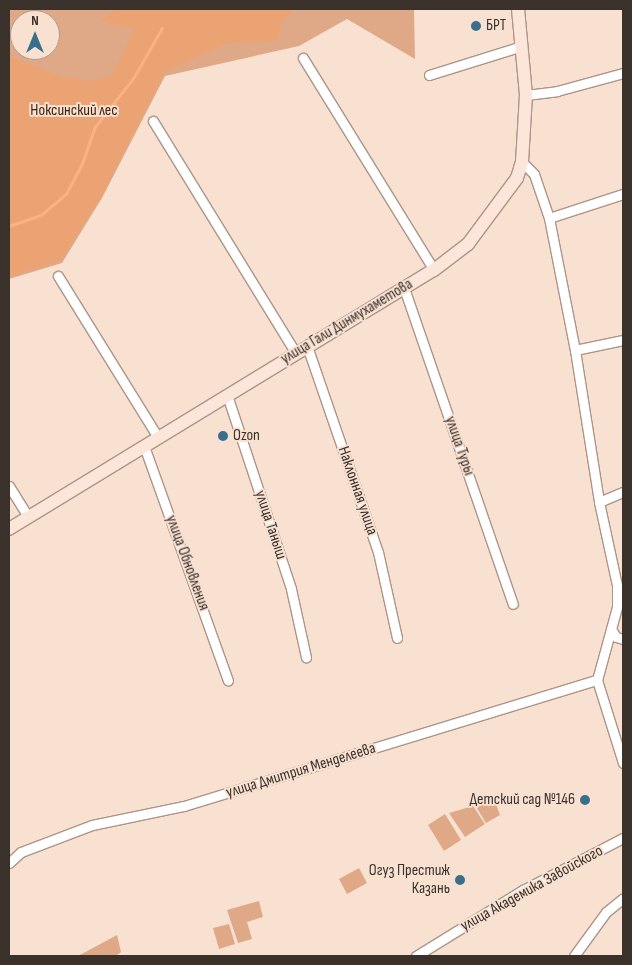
<!DOCTYPE html>
<html>
<head>
<meta charset="utf-8">
<style>
	body { margin:0 }
	#map { position:relative; width:632px; height:965px; overflow:hidden; background:#f9e1d2; font-family:"Sofia Sans Condensed",sans-serif }
	div>[style] { position:absolute }
	[style*='--x'] { left:calc(var(--x)*1px); top:calc(var(--y)*1px); width:calc(var(--w)*1px); rotate:calc(var(--a)*1deg) }
	.green>* { inset:0; background:#dfa988 }
	.forest>* { inset:0; background:#eba374 }
	.stream>* { height:2.5px; margin:-1.25px; padding:0 1.25px; transform-origin:1.25px; border-radius:1.25px; background:#fbb283 }
	.roads { filter:drop-shadow(1px 0 #ac9588) drop-shadow(-1px 0 #ac9588) drop-shadow(0 1px #ac9588) drop-shadow(0 -1px #ac9588) }
	.street>* { height:9px; margin:-4.5px; padding:0 4.5px; transform-origin:4.5px; border-radius:4.5px; background:#fff }
	.secondary>* { height:12px; margin:-6px; padding:0 6px; transform-origin:6px; border-radius:6px; background:#fce6d9 }
	.dots>* { width:14px; height:14px; translate:-50% -50%; box-sizing:border-box; border:2px solid #f9e1d2; border-radius:50% }
	span { translate:-50% -50%; white-space:nowrap; text-align:center; line-height:1.15; -webkit-text-stroke:4px #f9e1d2; paint-order:stroke }
	.poi-label { font-size:16px; color:#3a312b }
	.left { translate:0 -50%; text-align:left }
	.right { translate:-100% -50%; text-align:right }
	.park-label { font-size:16px; color:#3f220f }
	.street-label { font-size:16px; color:#3a312b }
	.frame { position:absolute; inset:0; border:10px solid #3a312b; pointer-events:none }
	.north { position:absolute; left:10px; top:10px; width:50px; height:50px; box-sizing:border-box; background:#f9e1d2; border:1px solid #ad9b8f; border-radius:50%; rotate:0deg; font-size:14px; font-weight:700; line-height:20px; text-align:center; color:#3a312b }
	.north::after { content:''; display:block; margin:auto; width:18px; height:22px; background:#396f8b; clip-path:polygon(50% 0,100% 100%,50% 72%,0 100%) }
</style>
</head>
<body>
<div id="map">
	<div class="green">
		<div style="clip-path:polygon(evenodd,9px 9px,414px 9px,415px 59px,347px 19px,299px 46px,165px 76px,102px 198px,62px 263px,9px 279px,9px 9px,20px 20px,50px 20px,50px 50px,20px 50px,20px 20px)"></div>
		<div style="clip-path:polygon(494px 799px,500px 815px,486px 823px,475px 805px)"></div>
		<div style="clip-path:polygon(473px 806px,485px 824px,465px 837px,449px 813px)"></div>
		<div style="clip-path:polygon(445px 814px,461px 840px,444px 851px,428px 825px)"></div>
		<div style="clip-path:polygon(359px 868px,367px 883px,347px 894px,339px 879px)"></div>
		<div style="clip-path:polygon(259px 901px,263px 917px,247px 922px,252px 939px,238px 943px,227px 910px)"></div>
		<div style="clip-path:polygon(229px 924px,235px 944px,219px 949px,213px 928px)"></div>
		<div style="clip-path:polygon(117px 935px,121px 952px,116px 956px,78px 956px)"></div>
	</div>
	<div class="forest">
		<div style="clip-path:polygon(117px 9px,295px 9px,281px 23px,278px 40px,225px 44px,164px 73px,101px 197px,60px 261px,9px 277px,9px 56px,62px 77px,93px 81px,112px 75px,135px 29px,100px 21px)"></div>
	</div>
	<div class="stream">
		<div style="--x:9;--y:226;--w:34;--a:-19"></div>
		<div style="--x:41;--y:215;--w:33;--a:-40"></div>
		<div style="--x:66;--y:194;--w:34;--a:-62"></div>
		<div style="--x:82;--y:164;--w:39;--a:-71"></div>
		<div style="--x:95;--y:127;--w:63;--a:-52"></div>
		<div style="--x:134;--y:77;--w:56;--a:-60.3"></div>
	</div>
	<div class="roads">
		<div class="street">
			<div style="--x:303;--y:58;--w:249;--a:58.3"></div>
			<div style="--x:429;--y:75;--w:97;--a:-17.3"></div>
			<div style="--x:526;--y:95;--w:31;--a:-7"></div>
			<div style="--x:557;--y:91;--w:68;--a:-15.3"></div>
			<div style="--x:153;--y:121;--w:273;--a:58.4"></div>
			<div style="--x:522;--y:162;--w:17;--a:45"></div>
			<div style="--x:534;--y:174;--w:46;--a:71.2"></div>
			<div style="--x:549;--y:218;--w:135;--a:78.9"></div>
			<div style="--x:575;--y:350;--w:154;--a:81"></div>
			<div style="--x:599;--y:502;--w:85;--a:77.8"></div>
			<div style="--x:617;--y:585;--w:22;--a:90"></div>
			<div style="--x:617;--y:607;--w:76;--a:105.3"></div>
			<div style="--x:597;--y:680;--w:87;--a:72.6"></div>
			<div style="--x:549;--y:218;--w:78;--a:-18"></div>
			<div style="--x:58;--y:276;--w:190;--a:58.2"></div>
			<div style="--x:404;--y:288;--w:334;--a:71"></div>
			<div style="--x:307;--y:346;--w:218;--a:71"></div>
			<div style="--x:378;--y:552;--w:88;--a:77.5"></div>
			<div style="--x:575;--y:350;--w:49;--a:-11.8"></div>
			<div style="--x:227;--y:395;--w:204;--a:71.7"></div>
			<div style="--x:291;--y:589;--w:70;--a:77.6"></div>
			<div style="--x:144;--y:446;--w:249;--a:70.3"></div>
			<div style="--x:9;--y:486;--w:36;--a:58"></div>
			<div style="--x:599;--y:502;--w:26;--a:-23"></div>
			<div style="--x:611;--y:629;--w:9;--a:58"></div>
			<div style="--x:616;--y:637;--w:7;--a:16"></div>
			<div style="--x:9;--y:863;--w:16;--a:-43"></div>
			<div style="--x:21;--y:852;--w:76;--a:-20.8"></div>
			<div style="--x:92;--y:825;--w:94;--a:-11.7"></div>
			<div style="--x:184;--y:806;--w:432;--a:-17"></div>
			<div style="--x:416;--y:956;--w:126;--a:-31.7"></div>
			<div style="--x:523;--y:890;--w:113;--a:-27.5"></div>
			<div style="--x:574;--y:956;--w:54;--a:-54"></div>
			<div style="--x:606;--y:912;--w:22;--a:-39"></div>
		</div>
		<div class="secondary">
			<div style="--x:9;--y:529;--w:498;--a:-31.4"></div>
			<div style="--x:434;--y:270;--w:43;--a:-37.4"></div>
			<div style="--x:468;--y:244;--w:82;--a:-53.4"></div>
			<div style="--x:517;--y:178;--w:17;--a:-73"></div>
			<div style="--x:522;--y:162;--w:67;--a:-86.6"></div>
			<div style="--x:526;--y:95;--w:86;--a:-95.3"></div>
		</div>
	</div>
	<div class="dots">
		<div style="left:476px;top:26px;background:#396f8b"></div>
		<div style="left:223px;top:436px;background:#396f8b"></div>
		<div style="left:585px;top:800px;background:#396f8b"></div>
		<div style="left:460px;top:880px;background:#396f8b"></div>
	</div>
	<div class="poi-label">
		<span class="left" style="left:486px;top:26px">БРТ</span>
		<span class="left" style="left:233px;top:436px">Ozon</span>
		<span class="right" style="left:575px;top:800px">Детский сад №146</span>
		<span class="right" style="left:450px;top:880px">Огуз Престиж<br>Казань</span>
	</div>
	<div class="park-label">
		<span style="left:74px;top:111px">Ноксинский лес</span>
	</div>
	<div class="street-label">
		<span style="left:347px;top:322px;rotate:-31deg">улица Гали Динмухаметова</span>
		<span style="left:459px;top:446px;rotate:71deg">улица Туры</span>
		<span style="left:357px;top:491px;rotate:71deg">Наклонная улица</span>
		<span style="left:270px;top:525px;rotate:72deg">улица Таныш</span>
		<span style="left:187px;top:563px;rotate:70deg">улица Обновления</span>
		<span style="left:301px;top:771px;rotate:-17deg">улица Дмитрия Менделеева</span>
		<span style="left:532px;top:889px;rotate:-29deg">улица Академика Завойского</span>
	</div>
	<div class="frame"></div>
	<div class="north">N</div>
</div>
</body>
</html>
